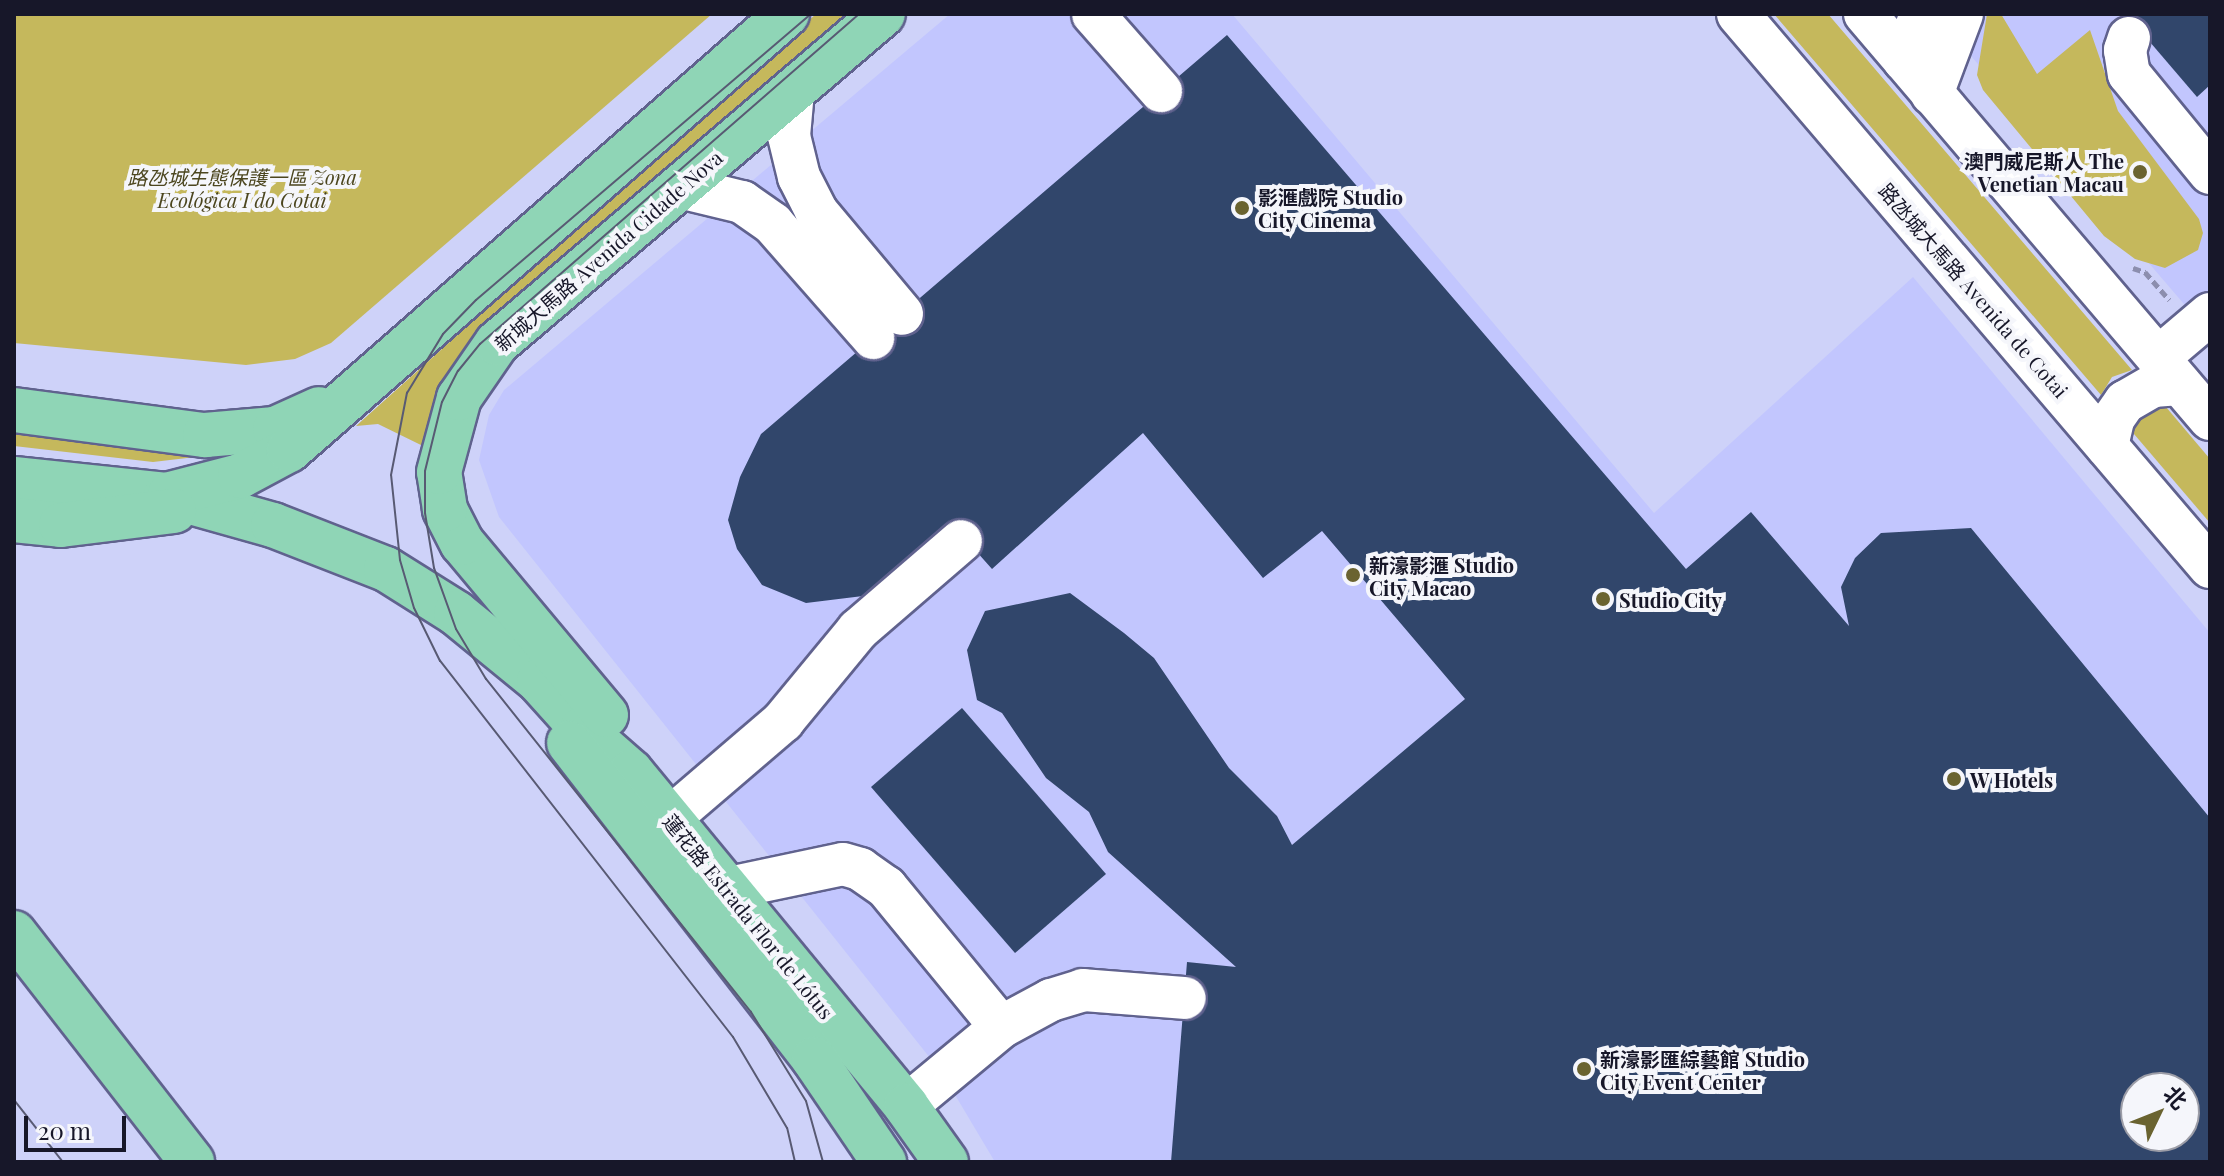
<!DOCTYPE html>
<html>
<head>
<meta charset="utf-8">
<style>
	body { margin:0 }
	#map { position:relative; width:2224px; height:1176px; overflow:hidden; background:#ced2f9; font-family:"Playfair Display","Noto Sans SC",serif }
	div>[style] { position:absolute }
	[style*='--x'] { left:calc(var(--x)*1px); top:calc(var(--y)*1px); width:calc(var(--w)*1px); rotate:calc(var(--a)*1deg) }
	.built>* { inset:0; background:#c2c6fe }
	.green>* { inset:0; background:#c5b85c }
	.building>* { inset:0; background:#31466b }
	.path>* { height:5px; margin-top:-2.5px; transform-origin:0; background:repeating-linear-gradient(90deg,#8c8eae 0 8px,transparent 0 12px) }
	.roads { filter:drop-shadow(2px 0 #60628e) drop-shadow(-2px 0 #60628e) drop-shadow(0 2px #60628e) drop-shadow(0 -2px #60628e) }
	.minor>* { height:42px; margin:-21px; padding:0 21px; transform-origin:21px; border-radius:21px; background:#fff }
	.major>* { height:44px; margin:-22px; padding:0 22px; transform-origin:22px; border-radius:22px; background:#8fd5b6 }
	.tram>* { height:2px; margin:-1px; padding:0 1px; transform-origin:1px; border-radius:1px; background:#585a73 }
	.dots>* { width:22px; height:22px; translate:-50% -50%; box-sizing:border-box; border:4px solid #f5f6fb; border-radius:50% }
	span { translate:-50% -50%; white-space:nowrap; text-align:center; line-height:1.15; -webkit-text-stroke:8px #f5f6fb; paint-order:stroke }
	.poi-label { font-size:20px; color:#171729; font-weight:700 }
	.right { translate:-100% -50%; text-align:right }
	.left { translate:0 -50%; text-align:left }
	.park-label { font-size:20px; color:#4c461f; font-style:italic }
	.street-label { font-size:20px; color:#171729 }
	.frame { position:absolute; inset:0; border:16px solid #171729; pointer-events:none }
	.north { position:absolute; left:2120px; top:1072px; width:80px; height:80px; box-sizing:border-box; background:#f5f6fb; border:2px solid #9c9da7; border-radius:50%; rotate:47deg; font-size:22px; font-weight:700; line-height:32px; text-align:center; color:#171729 }
	.north::after { content:''; display:block; margin:auto; width:28px; height:36px; background:#6a6330; clip-path:polygon(50% 0,100% 100%,50% 72%,0 100%) }
	.scale { position:absolute; left:24px; top:1116px; width:102px; height:36px; box-sizing:border-box; border:4px solid #171729; border-top:0; padding-left:10px; font-size:24px; line-height:28px; white-space:nowrap; color:#171729; -webkit-text-stroke:6px #f5f6fb; paint-order:stroke }
</style>
</head>
<body>
<div id="map">
	<div class="built">
		<div style="clip-path:polygon(evenodd,950px 14px,1232px 14px,1654px 513px,1913px 277px,2210px 633px,2210px 1162px,995px 1162px,942px 1073px,499px 517px,479px 460px,489px 415px,504px 390px,950px 14px,2136px 1088px,2184px 1088px,2184px 1136px,2136px 1136px,2136px 1088px)"></div>
		<div style="clip-path:polygon(1935px 14px,2210px 14px,2210px 335px,2208px 332px)"></div>
	</div>
	<div class="green">
		<div style="clip-path:polygon(14px 14px,712px 14px,331px 343px,295px 359px,246px 365px,14px 343px)"></div>
		<div style="clip-path:polygon(816px 14px,858px 14px,471px 341px,442px 382px,423px 446px,378px 424px,356px 426px)"></div>
		<div style="clip-path:polygon(1774px 14px,1828px 14px,2132px 370px,2112px 377px,2101px 395px)"></div>
		<div style="clip-path:polygon(1987px 14px,2001px 14px,2037px 74px,2090px 30px,2118px 111px,2199px 219px,2203px 233px,2198px 250px,2165px 268px,2135px 259px,2104px 236px,1983px 90px,1977px 75px)"></div>
		<div style="clip-path:polygon(2151px 406px,2166px 407px,2210px 459px,2210px 523px,2134px 434px,2134px 423px)"></div>
		<div style="clip-path:polygon(14px 433px,204px 456px,153px 462px,14px 446px)"></div>
	</div>
	<div class="building">
		<div style="clip-path:polygon(2126px 14px,2210px 14px,2210px 85px,2197px 97px)"></div>
		<div style="clip-path:polygon(evenodd,1227px 35px,1686px 569px,1751px 512px,1849px 626px,1841px 587px,1855px 558px,1881px 533px,1971px 528px,2210px 818px,2210px 1162px,1171px 1162px,1187px 962px,1236px 967px,1108px 852px,1089px 812px,1046px 778px,1002px 713px,977px 700px,967px 650px,985px 611px,1070px 593px,1124px 633px,1154px 658px,1229px 768px,1277px 816px,1292px 845px,1465px 699px,1322px 531px,1263px 578px,1143px 433px,992px 569px,952px 524px,863px 596px,806px 603px,762px 585px,737px 549px,728px 520px,740px 477px,761px 434px,1227px 35px,2136px 1088px,2184px 1088px,2184px 1136px,2136px 1136px,2136px 1088px)"></div>
		<div style="clip-path:polygon(962px 708px,1106px 874px,1015px 953px,871px 787px)"></div>
	</div>
	<div class="path">
		<div style="--x:2133;--y:268;--w:13;--a:18"></div>
		<div style="--x:2145;--y:272;--w:37;--a:49"></div>
	</div>
	<div class="roads">
		<div class="minor">
			<div style="--x:1093;--y:14;--w:103;--a:48.6"></div>
			<div style="--x:1738;--y:14;--w:727;--a:49.52"></div>
			<div style="--x:1865;--y:14;--w:532;--a:49.57"></div>
			<div style="--x:2129;--y:38;--w:13;--a:108"></div>
			<div style="--x:2125;--y:50;--w:24;--a:81"></div>
			<div style="--x:2129;--y:74;--w:128;--a:50.7"></div>
			<div style="--x:1904;--y:60;--w:49;--a:-69.7"></div>
			<div style="--x:793;--y:91;--w:45;--a:95.1"></div>
			<div style="--x:789;--y:136;--w:42;--a:76.3"></div>
			<div style="--x:799;--y:177;--w:38;--a:63"></div>
			<div style="--x:816;--y:211;--w:134;--a:50.1"></div>
			<div style="--x:1932;--y:94;--w:85;--a:-69.4"></div>
			<div style="--x:680;--y:187;--w:64;--a:13.6"></div>
			<div style="--x:742;--y:202;--w:38;--a:35"></div>
			<div style="--x:773;--y:224;--w:152;--a:48.7"></div>
			<div style="--x:2158;--y:358;--w:68;--a:-40.2"></div>
			<div style="--x:2107;--y:446;--w:28;--a:-77"></div>
			<div style="--x:2113;--y:419;--w:21;--a:-55"></div>
			<div style="--x:2125;--y:402;--w:32;--a:-30"></div>
			<div style="--x:2153;--y:386;--w:27;--a:-4"></div>
			<div style="--x:670;--y:818;--w:149;--a:-40.6"></div>
			<div style="--x:783;--y:721;--w:118;--a:-50.5"></div>
			<div style="--x:858;--y:630;--w:136;--a:-40.8"></div>
			<div style="--x:729;--y:888;--w:116;--a:-11.9"></div>
			<div style="--x:843;--y:864;--w:18;--a:16"></div>
			<div style="--x:860;--y:869;--w:32;--a:35"></div>
			<div style="--x:886;--y:887;--w:181;--a:50.6"></div>
			<div style="--x:906;--y:1106;--w:124;--a:-39.7"></div>
			<div style="--x:1001;--y:1027;--w:57;--a:-28.4"></div>
			<div style="--x:1051;--y:1000;--w:34;--a:-17"></div>
			<div style="--x:1083;--y:990;--w:102;--a:4.5"></div>
		</div>
		<div class="major">
			<div style="--x:14;--y:410;--w:193;--a:7.5"></div>
			<div style="--x:205;--y:435;--w:70;--a:-4.9"></div>
			<div style="--x:275;--y:429;--w:48;--a:-24.4"></div>
			<div style="--x:14;--y:479;--w:153;--a:6"></div>
			<div style="--x:166;--y:495;--w:111;--a:15.7"></div>
			<div style="--x:273;--y:525;--w:121;--a:21.3"></div>
			<div style="--x:386;--y:569;--w:83;--a:32.2"></div>
			<div style="--x:456;--y:613;--w:107;--a:39.3"></div>
			<div style="--x:539;--y:681;--w:64;--a:48.1"></div>
			<div style="--x:582;--y:729;--w:65;--a:41.3"></div>
			<div style="--x:631;--y:772;--w:433;--a:50.5"></div>
			<div style="--x:906;--y:1106;--w:69;--a:54.5"></div>
			<div style="--x:170;--y:494;--w:72;--a:-14.4"></div>
			<div style="--x:240;--y:476;--w:55;--a:-28"></div>
			<div style="--x:289;--y:450;--w:662;--a:-41.2"></div>
			<div style="--x:14;--y:520;--w:47;--a:6.1"></div>
			<div style="--x:61;--y:525;--w:114;--a:-7.1"></div>
			<div style="--x:606;--y:715;--w:224;--a:-129.9"></div>
			<div style="--x:462;--y:543;--w:38;--a:-117"></div>
			<div style="--x:445;--y:509;--w:37;--a:-99"></div>
			<div style="--x:439;--y:472;--w:77;--a:-74.9"></div>
			<div style="--x:459;--y:398;--w:67;--a:-55.4"></div>
			<div style="--x:497;--y:343;--w:507;--a:-40.44"></div>
			<div style="--x:569;--y:743;--w:400;--a:52.2"></div>
			<div style="--x:814;--y:1059;--w:125;--a:55.8"></div>
			<div style="--x:14;--y:933;--w:290;--a:52.1"></div>
		</div>
	</div>
	<div class="tram">
		<div style="--x:14;--y:1100;--w:79;--a:51.7"></div>
		<div style="--x:795;--y:1162;--w:35;--a:-103"></div>
		<div style="--x:787;--y:1128;--w:106;--a:-120.7"></div>
		<div style="--x:733;--y:1037;--w:477;--a:-127.9"></div>
		<div style="--x:440;--y:661;--w:59;--a:-116.1"></div>
		<div style="--x:414;--y:608;--w:50;--a:-106.3"></div>
		<div style="--x:400;--y:560;--w:85;--a:-96"></div>
		<div style="--x:391;--y:475;--w:84;--a:-79"></div>
		<div style="--x:407;--y:393;--w:69;--a:-58.6"></div>
		<div style="--x:443;--y:334;--w:47;--a:-45.9"></div>
		<div style="--x:476;--y:300;--w:440;--a:-40.5"></div>
		<div style="--x:823;--y:1162;--w:63;--a:-105.6"></div>
		<div style="--x:806;--y:1101;--w:105;--a:-121.7"></div>
		<div style="--x:751;--y:1012;--w:426;--a:-128.5"></div>
		<div style="--x:486;--y:679;--w:58;--a:-121"></div>
		<div style="--x:456;--y:629;--w:65;--a:-109.8"></div>
		<div style="--x:434;--y:568;--w:56;--a:-99.3"></div>
		<div style="--x:425;--y:513;--w:42;--a:-90"></div>
		<div style="--x:425;--y:471;--w:71;--a:-76.2"></div>
		<div style="--x:442;--y:402;--w:35;--a:-63"></div>
		<div style="--x:458;--y:371;--w:35;--a:-51"></div>
		<div style="--x:480;--y:344;--w:503;--a:-41.05"></div>
	</div>
	<div class="dots">
		<div style="left:2140px;top:172px;background:#6a6330"></div>
		<div style="left:1242px;top:208px;background:#6a6330"></div>
		<div style="left:1353px;top:575px;background:#6a6330"></div>
		<div style="left:1603px;top:599px;background:#6a6330"></div>
		<div style="left:1954px;top:779px;background:#6a6330"></div>
		<div style="left:1584px;top:1069px;background:#6a6330"></div>
	</div>
	<div class="poi-label">
		<span class="right" style="left:2124px;top:172px">澳門威尼斯人 The<br>Venetian Macau</span>
		<span class="left" style="left:1258px;top:208px">影滙戲院 Studio<br>City Cinema</span>
		<span class="left" style="left:1369px;top:576px">新濠影滙 Studio<br>City Macao</span>
		<span class="left" style="left:1619px;top:599px">Studio City</span>
		<span class="left" style="left:1970px;top:779px">W Hotels</span>
		<span class="left" style="left:1600px;top:1070px">新濠影匯綜藝館 Studio<br>City Event Center</span>
	</div>
	<div class="park-label">
		<span style="left:242px;top:188px">路氹城生態保護一區 Zona<br>Ecológica I do Cotai</span>
	</div>
	<div class="street-label">
		<span style="left:608px;top:250px;rotate:-41deg">新城大馬路 Avenida Cidade Nova</span>
		<span style="left:1974px;top:290px;rotate:49deg">路氹城大馬路 Avenida de Cotai</span>
		<span style="left:749px;top:916px;rotate:51deg">蓮花路 Estrada Flor de Lótus</span>
	</div>
	<div class="frame"></div>
	<div class="north">北</div>
	<div class="scale">20 m</div>
</div>
</body>
</html>
